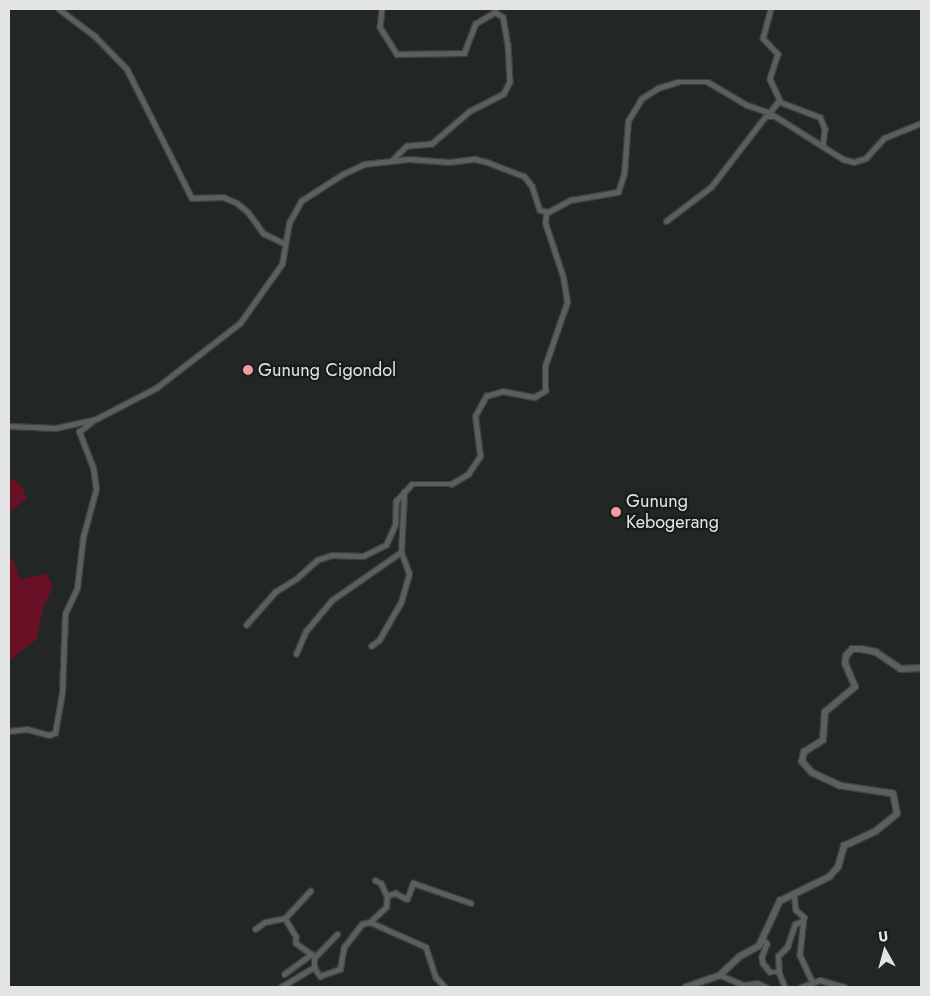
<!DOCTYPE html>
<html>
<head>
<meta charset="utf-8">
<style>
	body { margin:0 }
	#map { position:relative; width:930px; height:996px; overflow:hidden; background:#222625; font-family:Jost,sans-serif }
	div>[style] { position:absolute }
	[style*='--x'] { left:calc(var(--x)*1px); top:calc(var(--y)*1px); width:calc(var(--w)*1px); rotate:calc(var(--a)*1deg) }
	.green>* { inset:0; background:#681126 }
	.roads { filter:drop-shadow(1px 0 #3d4140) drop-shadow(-1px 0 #3d4140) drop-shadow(0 1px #3d4140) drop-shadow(0 -1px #3d4140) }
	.minor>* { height:4.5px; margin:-2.25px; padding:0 2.25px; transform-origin:2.25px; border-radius:2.25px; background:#5d5f5e }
	.tertiary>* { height:5.5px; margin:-2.75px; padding:0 2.75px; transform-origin:2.75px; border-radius:2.75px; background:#5d5f5e }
	.dots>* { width:14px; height:14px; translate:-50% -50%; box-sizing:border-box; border:2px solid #191c1c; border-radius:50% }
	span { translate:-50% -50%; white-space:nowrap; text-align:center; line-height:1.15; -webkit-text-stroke:4.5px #191c1c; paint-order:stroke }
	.poi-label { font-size:18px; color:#e2e5e4 }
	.left { translate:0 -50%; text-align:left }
	.frame { position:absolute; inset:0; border:10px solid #e2e5e4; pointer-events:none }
	.north { position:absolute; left:860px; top:926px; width:50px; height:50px; -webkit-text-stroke:4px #191c1c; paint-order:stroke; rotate:353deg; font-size:14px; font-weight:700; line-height:20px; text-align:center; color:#e2e5e4 }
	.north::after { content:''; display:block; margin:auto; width:18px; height:22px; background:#e2e5e4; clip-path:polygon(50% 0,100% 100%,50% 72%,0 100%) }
</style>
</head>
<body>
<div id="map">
	<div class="green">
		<div style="clip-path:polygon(9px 477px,21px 485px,27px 499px,9px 512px)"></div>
		<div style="clip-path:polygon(13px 558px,20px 579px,47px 574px,53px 586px,43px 608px,37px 639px,9px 661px,9px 559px)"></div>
	</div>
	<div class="roads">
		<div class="minor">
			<div style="--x:59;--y:9;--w:45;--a:36.9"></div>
			<div style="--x:95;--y:36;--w:46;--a:45.9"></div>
			<div style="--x:127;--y:69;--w:144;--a:63.3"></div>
			<div style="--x:192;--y:198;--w:31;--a:-2"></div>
			<div style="--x:223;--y:197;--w:15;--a:23"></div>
			<div style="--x:237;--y:203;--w:14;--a:39"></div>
			<div style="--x:248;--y:212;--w:26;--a:54"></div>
			<div style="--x:263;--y:233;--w:25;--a:26"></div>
			<div style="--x:382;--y:9;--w:18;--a:96"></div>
			<div style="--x:380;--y:27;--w:32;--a:58"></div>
			<div style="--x:397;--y:54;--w:67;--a:-0.9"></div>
			<div style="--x:464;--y:53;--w:31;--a:-69"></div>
			<div style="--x:475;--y:24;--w:23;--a:-31"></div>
			<div style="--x:495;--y:12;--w:9;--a:32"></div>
			<div style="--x:503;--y:17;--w:27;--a:80"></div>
			<div style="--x:508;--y:44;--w:38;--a:87"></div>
			<div style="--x:510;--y:82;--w:13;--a:117"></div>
			<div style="--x:504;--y:94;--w:39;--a:153"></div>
			<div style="--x:469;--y:112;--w:49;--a:139.1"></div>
			<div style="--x:432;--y:144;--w:25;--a:175"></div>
			<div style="--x:407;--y:146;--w:20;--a:135"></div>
			<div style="--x:771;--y:9;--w:30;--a:105"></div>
			<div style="--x:763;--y:38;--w:22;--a:47"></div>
			<div style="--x:778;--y:54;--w:26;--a:108"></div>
			<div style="--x:770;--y:79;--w:23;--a:65"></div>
			<div style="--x:780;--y:100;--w:16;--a:128"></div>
			<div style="--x:770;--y:113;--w:86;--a:32.2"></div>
			<div style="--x:843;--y:159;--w:11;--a:15"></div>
			<div style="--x:854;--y:162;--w:13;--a:-18"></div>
			<div style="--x:866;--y:158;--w:27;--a:-48"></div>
			<div style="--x:884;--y:138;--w:40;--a:-22"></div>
			<div style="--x:780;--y:102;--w:43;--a:20.6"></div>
			<div style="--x:820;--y:117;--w:13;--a:67"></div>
			<div style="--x:825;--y:129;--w:17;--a:97"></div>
			<div style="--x:666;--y:221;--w:56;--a:-37.1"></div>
			<div style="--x:711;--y:187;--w:88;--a:-52.4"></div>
			<div style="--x:765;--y:117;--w:9;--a:0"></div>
			<div style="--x:9;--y:426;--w:47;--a:2.4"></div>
			<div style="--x:56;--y:428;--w:41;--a:-12.7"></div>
			<div style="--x:96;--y:419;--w:68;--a:-27.3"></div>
			<div style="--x:156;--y:388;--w:106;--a:-37.7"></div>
			<div style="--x:240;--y:323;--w:72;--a:-54.6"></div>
			<div style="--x:282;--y:264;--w:42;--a:-80.3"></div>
			<div style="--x:289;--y:223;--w:25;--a:-61"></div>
			<div style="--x:301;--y:201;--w:50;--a:-32.7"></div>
			<div style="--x:343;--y:174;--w:23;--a:-25"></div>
			<div style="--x:364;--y:164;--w:45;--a:-6.3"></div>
			<div style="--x:409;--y:159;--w:40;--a:4.3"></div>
			<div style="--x:449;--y:162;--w:26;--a:-7"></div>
			<div style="--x:475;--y:159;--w:12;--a:14"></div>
			<div style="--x:487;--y:162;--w:40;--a:21"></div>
			<div style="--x:524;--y:176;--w:13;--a:51"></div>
			<div style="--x:532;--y:186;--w:25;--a:72"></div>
			<div style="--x:540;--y:210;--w:8;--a:14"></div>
			<div style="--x:548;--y:212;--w:26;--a:-28"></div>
			<div style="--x:571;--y:200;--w:48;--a:-9.7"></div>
			<div style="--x:618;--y:192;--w:19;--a:-72"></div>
			<div style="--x:624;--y:174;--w:53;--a:-85.7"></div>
			<div style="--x:628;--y:121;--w:26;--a:-59"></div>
			<div style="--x:641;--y:99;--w:20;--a:-33"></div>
			<div style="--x:658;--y:88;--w:21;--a:-17"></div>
			<div style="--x:678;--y:82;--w:30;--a:0"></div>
			<div style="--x:708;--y:82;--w:45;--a:30.5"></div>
			<div style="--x:747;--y:105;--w:24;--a:19"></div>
			<div style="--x:246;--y:625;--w:44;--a:-48.7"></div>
			<div style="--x:275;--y:592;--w:25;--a:-32"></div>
			<div style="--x:296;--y:579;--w:28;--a:-42"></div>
			<div style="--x:317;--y:560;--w:16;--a:-18"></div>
			<div style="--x:332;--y:555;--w:31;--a:2"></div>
			<div style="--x:363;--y:556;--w:25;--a:-26"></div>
			<div style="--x:386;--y:545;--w:22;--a:-66"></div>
			<div style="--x:395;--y:525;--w:24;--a:-88"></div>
			<div style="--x:396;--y:501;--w:23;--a:-47"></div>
			<div style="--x:412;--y:484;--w:39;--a:0"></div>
			<div style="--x:451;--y:484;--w:20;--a:-30"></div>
			<div style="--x:468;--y:474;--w:22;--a:-56"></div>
			<div style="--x:480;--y:456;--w:40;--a:-97.1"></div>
			<div style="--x:475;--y:416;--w:23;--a:-61"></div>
			<div style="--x:486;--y:396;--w:18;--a:-16"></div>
			<div style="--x:503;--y:391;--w:32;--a:11"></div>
			<div style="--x:534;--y:397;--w:13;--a:-29"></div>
			<div style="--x:545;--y:391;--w:25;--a:-90"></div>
			<div style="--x:545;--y:366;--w:68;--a:-71"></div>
			<div style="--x:567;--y:302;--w:25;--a:-99"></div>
			<div style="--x:563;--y:277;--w:57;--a:-108.4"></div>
			<div style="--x:545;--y:223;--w:10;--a:-84"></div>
			<div style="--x:371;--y:646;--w:10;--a:-37"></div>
			<div style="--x:379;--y:640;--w:44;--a:-59.9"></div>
			<div style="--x:401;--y:602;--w:29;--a:-74"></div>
			<div style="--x:409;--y:574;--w:23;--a:-110"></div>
			<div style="--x:296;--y:654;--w:25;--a:-67"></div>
			<div style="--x:306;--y:631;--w:40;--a:-50"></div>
			<div style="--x:332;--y:600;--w:84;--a:-34.8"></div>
			<div style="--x:401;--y:552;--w:60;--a:-87.1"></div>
			<div style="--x:9;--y:731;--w:18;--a:-6"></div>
			<div style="--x:27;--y:729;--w:23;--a:15"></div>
			<div style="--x:49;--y:735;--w:6;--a:-18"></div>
			<div style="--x:55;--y:733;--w:41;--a:-80.1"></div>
			<div style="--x:62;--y:693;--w:79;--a:-87.8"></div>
			<div style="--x:65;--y:614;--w:29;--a:-65"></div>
			<div style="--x:77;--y:588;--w:51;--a:-83.3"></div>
			<div style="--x:83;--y:537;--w:50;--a:-74.8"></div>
			<div style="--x:96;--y:489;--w:21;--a:-98"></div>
			<div style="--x:93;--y:468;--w:39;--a:-111"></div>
			<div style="--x:79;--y:432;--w:19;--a:-39"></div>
			<div style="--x:375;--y:880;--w:7;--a:27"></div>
			<div style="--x:381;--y:883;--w:14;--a:65"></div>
			<div style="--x:794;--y:894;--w:16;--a:83"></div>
			<div style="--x:796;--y:910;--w:11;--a:41"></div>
			<div style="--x:804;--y:917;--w:38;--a:96"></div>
			<div style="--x:800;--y:955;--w:29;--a:65"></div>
			<div style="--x:285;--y:918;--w:37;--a:-47"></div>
			<div style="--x:370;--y:922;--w:22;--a:-43"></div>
			<div style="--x:386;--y:907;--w:11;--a:-85"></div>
			<div style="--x:387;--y:896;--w:9;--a:-21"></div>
			<div style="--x:395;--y:893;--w:13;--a:27"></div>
			<div style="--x:407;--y:899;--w:17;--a:-69"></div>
			<div style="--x:413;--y:883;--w:61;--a:19"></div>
			<div style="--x:255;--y:929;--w:12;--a:-35"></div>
			<div style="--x:265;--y:922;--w:20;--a:-11"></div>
			<div style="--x:285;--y:918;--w:21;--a:59"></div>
			<div style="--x:296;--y:936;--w:7;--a:90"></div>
			<div style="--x:296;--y:943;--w:19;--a:36"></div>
			<div style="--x:764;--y:940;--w:5;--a:53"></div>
			<div style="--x:767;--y:944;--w:14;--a:111"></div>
			<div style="--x:762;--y:957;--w:6;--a:81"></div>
			<div style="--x:763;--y:963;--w:11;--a:52"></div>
			<div style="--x:770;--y:972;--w:9;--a:0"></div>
			<div style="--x:779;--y:972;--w:16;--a:68"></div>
			<div style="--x:314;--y:967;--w:9;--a:-90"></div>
			<div style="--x:314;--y:958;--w:33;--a:-46"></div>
			<div style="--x:779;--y:972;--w:16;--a:-94"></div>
			<div style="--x:778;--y:956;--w:13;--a:-45"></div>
			<div style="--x:787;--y:947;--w:24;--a:-71"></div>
			<div style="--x:795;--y:924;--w:8;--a:-23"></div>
			<div style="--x:284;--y:974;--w:34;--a:-36"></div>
			<div style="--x:720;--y:975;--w:26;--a:23"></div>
			<div style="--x:744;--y:985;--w:13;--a:-9"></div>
			<div style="--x:757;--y:983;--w:10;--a:24"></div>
			<div style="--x:281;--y:987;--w:39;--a:-31"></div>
			<div style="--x:314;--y:967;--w:11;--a:56"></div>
			<div style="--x:320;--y:976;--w:21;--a:-19"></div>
			<div style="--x:340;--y:969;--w:22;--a:-80"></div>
			<div style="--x:344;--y:947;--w:29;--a:-52"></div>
			<div style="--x:362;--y:924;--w:8;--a:-14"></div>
			<div style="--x:370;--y:922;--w:61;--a:24.1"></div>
			<div style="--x:426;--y:947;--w:32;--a:72"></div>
			<div style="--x:436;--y:977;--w:13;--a:48"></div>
			<div style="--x:801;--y:987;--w:20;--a:-20"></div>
			<div style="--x:820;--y:980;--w:25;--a:16"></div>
		</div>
		<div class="tertiary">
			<div style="--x:686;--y:987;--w:36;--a:-19"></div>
			<div style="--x:720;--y:975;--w:26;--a:-43"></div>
			<div style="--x:739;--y:957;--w:23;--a:-29"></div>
			<div style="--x:759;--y:946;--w:50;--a:-65"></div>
			<div style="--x:780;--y:901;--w:55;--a:-26.1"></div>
			<div style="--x:829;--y:877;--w:13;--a:-48"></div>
			<div style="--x:838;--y:867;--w:22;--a:-74"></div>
			<div style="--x:844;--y:846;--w:35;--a:-25"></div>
			<div style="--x:876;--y:831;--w:27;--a:-39"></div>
			<div style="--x:897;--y:814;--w:20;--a:-101"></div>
			<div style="--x:893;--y:794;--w:54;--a:-171.4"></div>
			<div style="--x:840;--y:786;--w:31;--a:-155"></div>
			<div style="--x:812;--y:773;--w:15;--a:-132"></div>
			<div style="--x:802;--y:762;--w:10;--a:-79"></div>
			<div style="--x:804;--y:752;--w:22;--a:-32"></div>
			<div style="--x:823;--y:740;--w:28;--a:-86"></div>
			<div style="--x:825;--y:712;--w:39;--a:-40"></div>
			<div style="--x:855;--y:687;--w:25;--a:-113"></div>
			<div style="--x:845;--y:664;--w:8;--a:-83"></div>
			<div style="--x:846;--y:656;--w:9;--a:-49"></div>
			<div style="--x:852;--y:649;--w:10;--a:0"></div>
			<div style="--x:862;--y:649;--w:14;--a:12"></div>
			<div style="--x:876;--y:652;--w:30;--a:34"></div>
			<div style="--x:901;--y:669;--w:20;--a:-3"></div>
		</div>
	</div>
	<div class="dots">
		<div style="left:248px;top:370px;background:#f49aa3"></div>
		<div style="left:616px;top:512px;background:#f49aa3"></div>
	</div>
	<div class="poi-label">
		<span class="left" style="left:258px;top:370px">Gunung Cigondol</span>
		<span class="left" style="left:626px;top:512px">Gunung<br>Kebogerang</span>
	</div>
	<div class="frame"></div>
	<div class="north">U</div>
</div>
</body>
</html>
